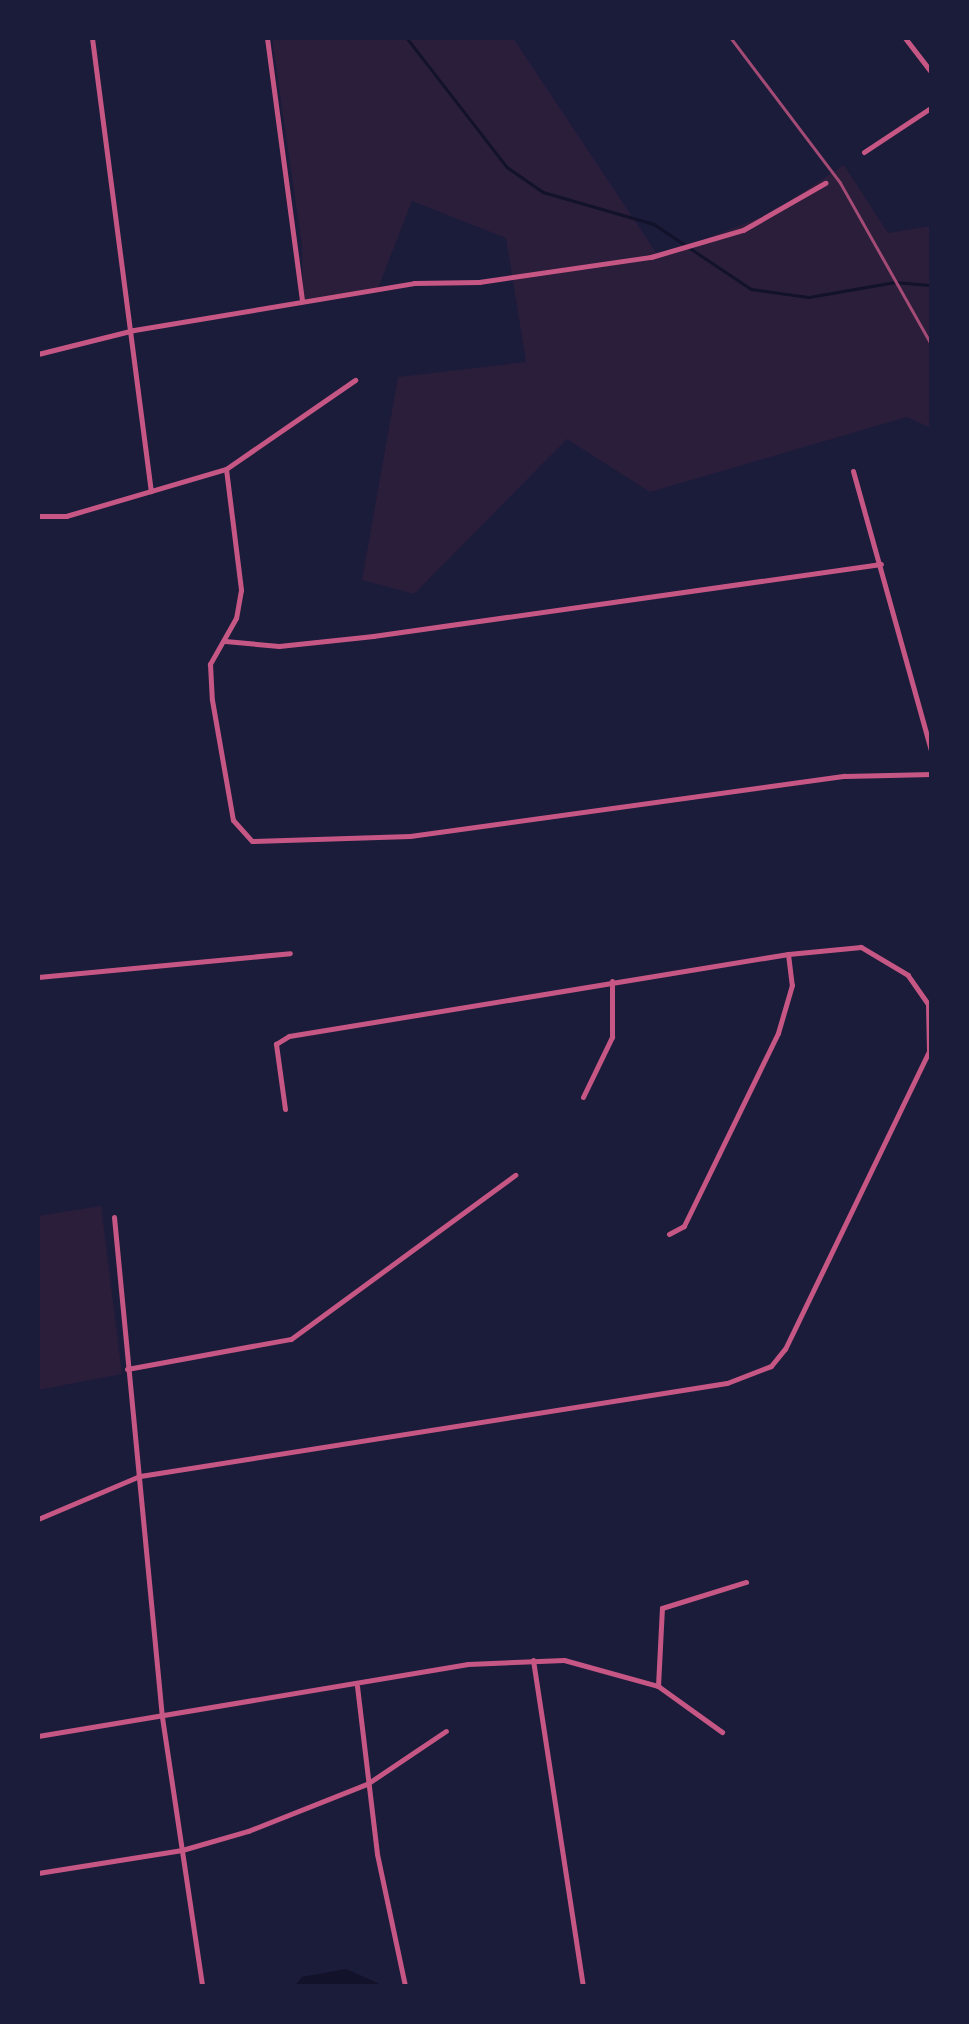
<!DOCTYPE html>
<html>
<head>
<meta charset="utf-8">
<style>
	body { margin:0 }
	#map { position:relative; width:969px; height:2024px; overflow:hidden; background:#1b1b3a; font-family:Poppins,sans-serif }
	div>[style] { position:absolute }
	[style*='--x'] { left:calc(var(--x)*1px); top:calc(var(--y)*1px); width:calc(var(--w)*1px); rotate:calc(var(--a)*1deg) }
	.green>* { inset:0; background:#2a1e3b }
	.water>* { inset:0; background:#12122b }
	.stream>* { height:2.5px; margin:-1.25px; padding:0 1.25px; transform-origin:1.25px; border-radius:1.25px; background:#12122b }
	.minor>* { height:5px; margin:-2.5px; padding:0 2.5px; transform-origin:2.5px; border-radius:2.5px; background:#c65784 }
	.rail>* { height:2.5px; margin:-1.25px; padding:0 1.25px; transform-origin:1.25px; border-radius:1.25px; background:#a44b75 }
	span { translate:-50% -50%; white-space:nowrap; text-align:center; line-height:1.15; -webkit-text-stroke:8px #1b1b3a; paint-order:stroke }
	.frame { position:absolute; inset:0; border:40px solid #1b1b3a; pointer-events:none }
</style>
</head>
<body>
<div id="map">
	<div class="green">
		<div style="clip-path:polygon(272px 38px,513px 38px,659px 257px,771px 213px,844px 165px,888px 233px,931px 226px,931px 428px,907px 417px,650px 492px,567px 439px,414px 594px,362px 580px,398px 377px,526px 362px,506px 238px,412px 201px,376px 293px,303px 304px,302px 246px)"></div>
		<div style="clip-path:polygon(101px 1206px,122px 1374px,38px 1390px,38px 1216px)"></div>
	</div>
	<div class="water">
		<div style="clip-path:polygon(346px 1969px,384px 1986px,295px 1986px,302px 1977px)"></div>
	</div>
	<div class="stream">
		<div style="--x:407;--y:38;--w:163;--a:52.2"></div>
		<div style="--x:507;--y:167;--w:44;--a:34.8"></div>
		<div style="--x:543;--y:192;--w:116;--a:16.1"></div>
		<div style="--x:654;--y:224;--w:117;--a:33.8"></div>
		<div style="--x:751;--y:289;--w:59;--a:7.9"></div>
		<div style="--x:809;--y:297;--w:87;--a:-9.9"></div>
		<div style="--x:895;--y:282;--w:37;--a:5"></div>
	</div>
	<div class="minor">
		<div style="--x:92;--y:38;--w:457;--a:82.6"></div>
		<div style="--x:267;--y:38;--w:265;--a:82.4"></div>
		<div style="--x:905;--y:38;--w:44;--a:52.4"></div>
		<div style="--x:864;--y:152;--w:82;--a:-33.5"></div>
		<div style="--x:38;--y:354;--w:99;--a:-14"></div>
		<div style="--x:134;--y:330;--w:284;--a:-9.5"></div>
		<div style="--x:414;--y:283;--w:65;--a:-0.9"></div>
		<div style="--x:479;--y:282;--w:174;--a:-8.3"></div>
		<div style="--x:651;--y:257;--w:96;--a:-16.4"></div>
		<div style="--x:743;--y:230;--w:95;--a:-29.8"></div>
		<div style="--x:226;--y:469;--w:122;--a:82.9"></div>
		<div style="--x:241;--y:590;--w:28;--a:100"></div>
		<div style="--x:236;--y:618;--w:53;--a:119.5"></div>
		<div style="--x:210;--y:664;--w:36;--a:87"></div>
		<div style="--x:212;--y:700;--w:122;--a:80.1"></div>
		<div style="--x:233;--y:820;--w:28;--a:48"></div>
		<div style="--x:252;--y:841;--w:158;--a:-1.8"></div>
		<div style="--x:410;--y:836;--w:439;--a:-7.9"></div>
		<div style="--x:845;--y:776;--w:87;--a:-1.3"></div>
		<div style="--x:853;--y:471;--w:293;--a:74.4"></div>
		<div style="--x:38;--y:516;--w:28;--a:0"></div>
		<div style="--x:66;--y:516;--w:167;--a:-16.4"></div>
		<div style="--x:226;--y:469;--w:157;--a:-34.6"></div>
		<div style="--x:225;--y:641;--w:54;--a:5.3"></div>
		<div style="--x:279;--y:646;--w:95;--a:-6.1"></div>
		<div style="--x:373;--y:636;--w:513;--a:-8.07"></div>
		<div style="--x:38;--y:977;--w:253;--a:-5.4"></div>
		<div style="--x:583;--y:1097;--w:67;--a:-64.2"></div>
		<div style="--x:612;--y:1037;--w:56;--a:-90"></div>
		<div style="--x:285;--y:1109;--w:66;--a:-97.9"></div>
		<div style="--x:276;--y:1044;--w:15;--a:-32"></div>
		<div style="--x:289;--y:1036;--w:506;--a:-9.33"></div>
		<div style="--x:114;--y:1217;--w:502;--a:84.52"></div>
		<div style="--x:162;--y:1717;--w:272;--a:81.5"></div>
		<div style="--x:127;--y:1369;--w:167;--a:-10.4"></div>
		<div style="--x:291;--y:1339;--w:278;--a:-36.2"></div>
		<div style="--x:38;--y:1519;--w:111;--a:-22.9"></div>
		<div style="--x:140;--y:1476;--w:594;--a:-9"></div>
		<div style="--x:727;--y:1383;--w:47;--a:-21.1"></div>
		<div style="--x:771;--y:1366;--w:22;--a:-51"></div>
		<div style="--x:785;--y:1349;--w:331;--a:-64.2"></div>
		<div style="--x:929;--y:1051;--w:47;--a:-91.2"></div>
		<div style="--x:928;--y:1004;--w:35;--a:-125"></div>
		<div style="--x:908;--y:975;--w:55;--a:-149.2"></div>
		<div style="--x:861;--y:947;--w:73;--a:174.5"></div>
		<div style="--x:788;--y:954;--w:31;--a:83"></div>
		<div style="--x:792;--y:985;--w:50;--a:106.3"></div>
		<div style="--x:778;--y:1033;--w:215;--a:116"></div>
		<div style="--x:684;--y:1226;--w:17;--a:152"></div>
		<div style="--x:533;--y:1660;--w:330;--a:81.3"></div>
		<div style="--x:357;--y:1686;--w:169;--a:83.2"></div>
		<div style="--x:377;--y:1854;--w:135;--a:78"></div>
		<div style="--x:658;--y:1686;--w:78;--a:-87.1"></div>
		<div style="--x:662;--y:1608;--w:88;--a:-17.2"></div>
		<div style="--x:38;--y:1736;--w:436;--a:-9.5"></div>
		<div style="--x:468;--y:1664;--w:96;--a:-2.4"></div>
		<div style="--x:564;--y:1660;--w:98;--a:15.5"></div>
		<div style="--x:658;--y:1686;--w:79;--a:35.7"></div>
		<div style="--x:38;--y:1873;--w:146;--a:-9.1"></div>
		<div style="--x:182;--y:1850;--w:69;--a:-16.1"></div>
		<div style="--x:248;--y:1831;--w:128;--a:-21.6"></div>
		<div style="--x:367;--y:1784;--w:95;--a:-33.9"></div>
	</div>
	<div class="rail">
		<div style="--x:731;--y:38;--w:181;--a:52.9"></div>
		<div style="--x:840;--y:182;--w:187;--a:60.6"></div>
	</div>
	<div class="frame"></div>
</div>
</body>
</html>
